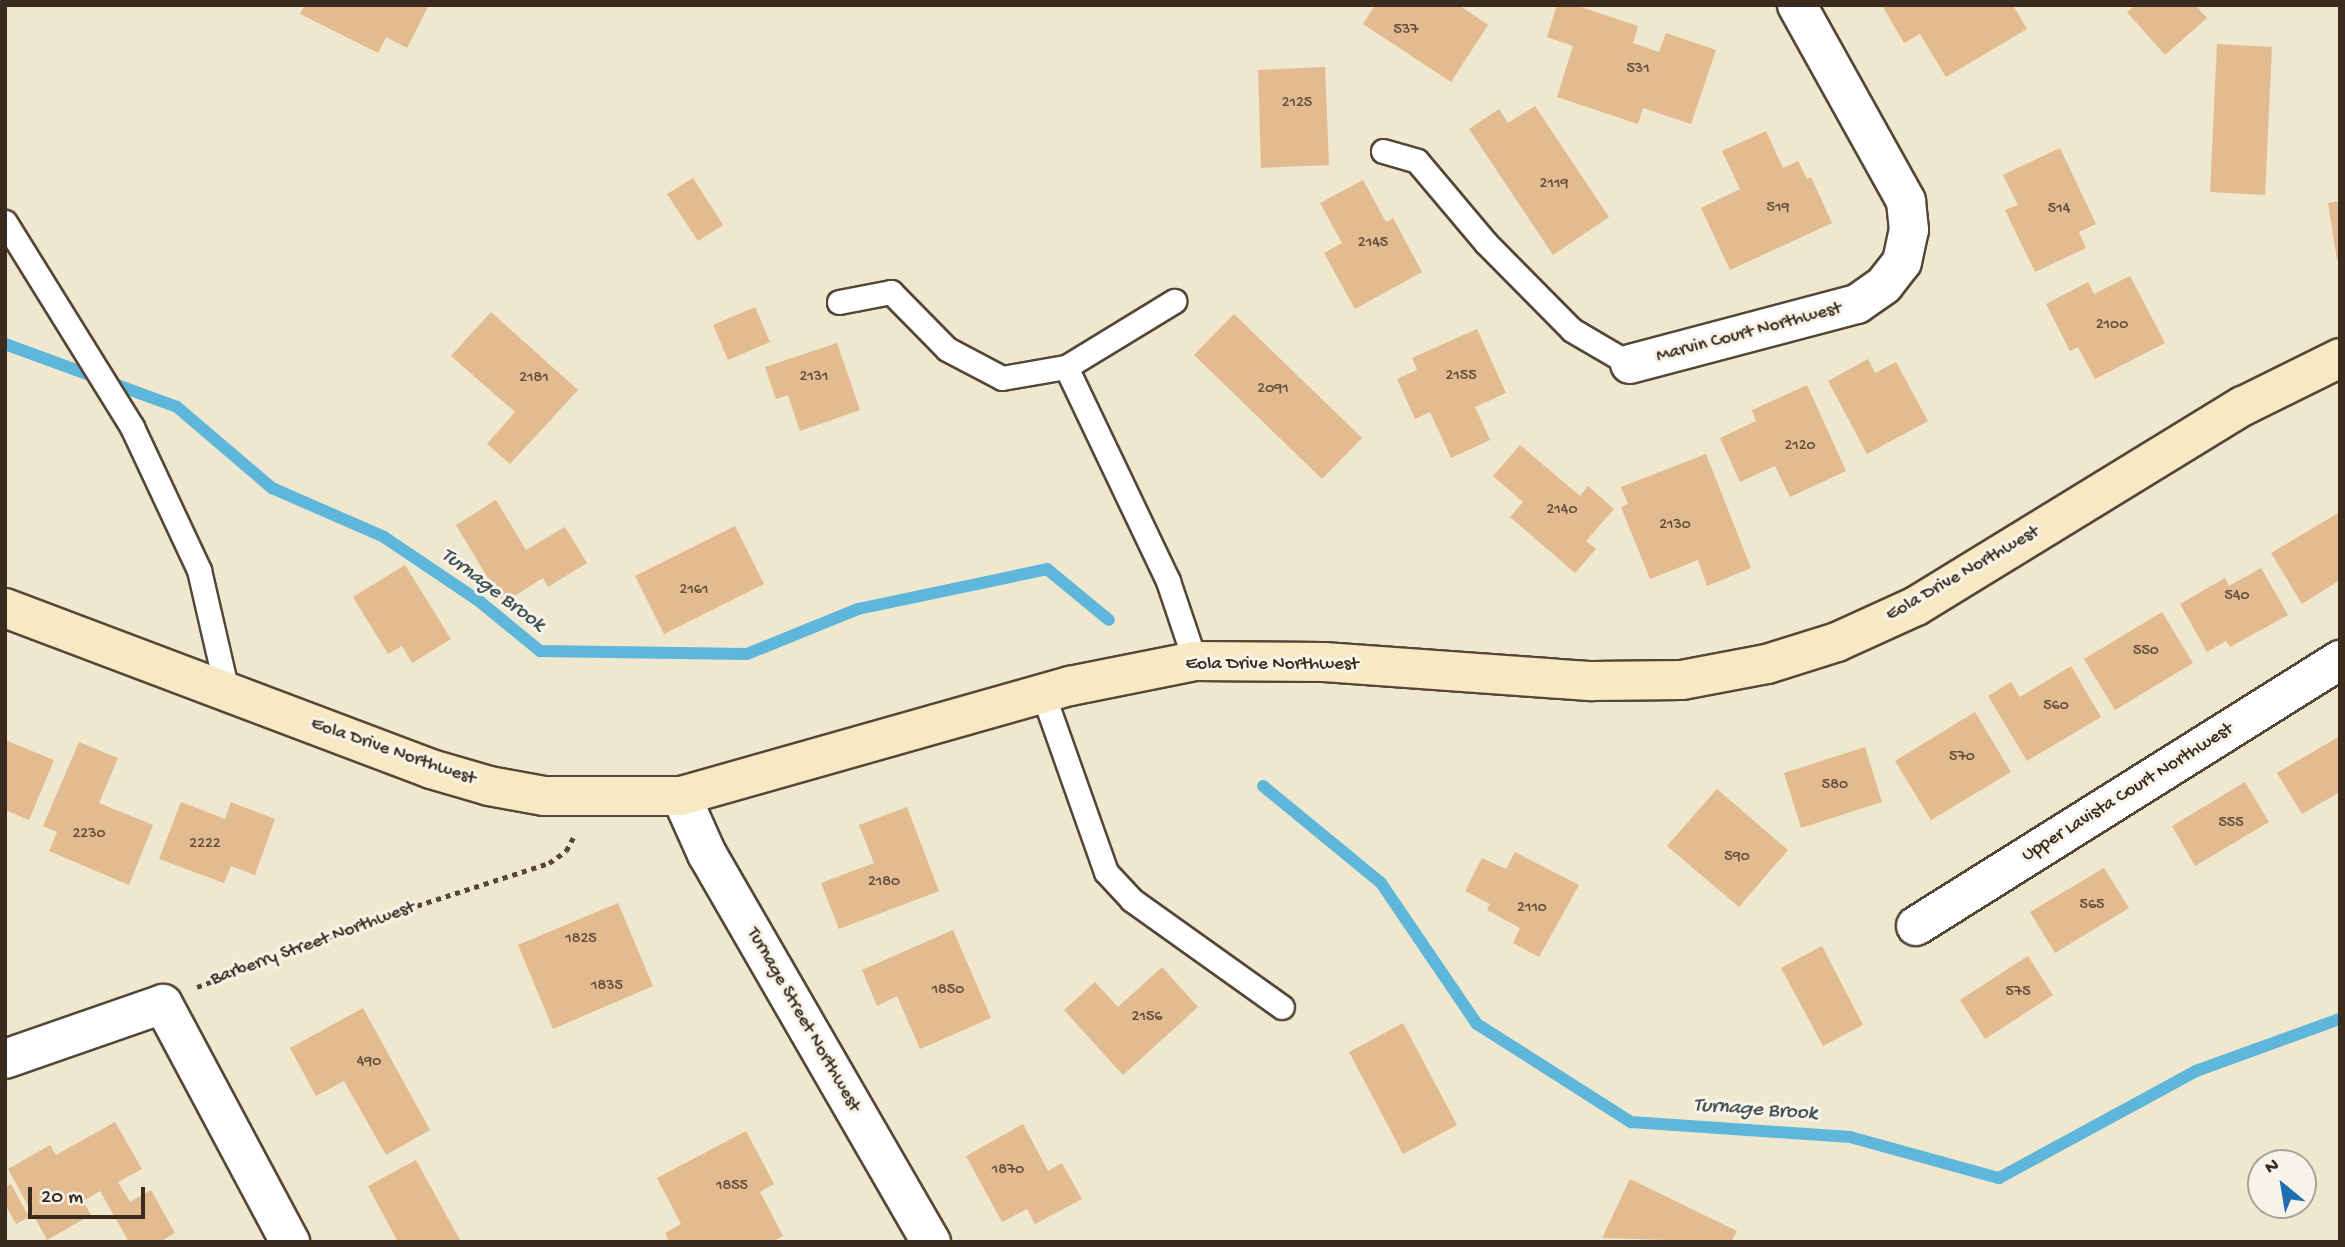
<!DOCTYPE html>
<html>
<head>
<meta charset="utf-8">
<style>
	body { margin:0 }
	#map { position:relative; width:2345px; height:1247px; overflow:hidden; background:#efe7ce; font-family:"Gochi Hand",sans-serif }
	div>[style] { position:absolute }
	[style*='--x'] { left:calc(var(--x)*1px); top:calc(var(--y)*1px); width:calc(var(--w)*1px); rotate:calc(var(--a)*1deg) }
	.stream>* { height:12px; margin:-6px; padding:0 6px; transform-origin:6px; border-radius:6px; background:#5eb6db }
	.building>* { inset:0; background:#e2bb91 }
	.path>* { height:4.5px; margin-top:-2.25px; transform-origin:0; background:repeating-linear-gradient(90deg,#564638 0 5px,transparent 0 10px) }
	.roads { filter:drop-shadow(2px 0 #564638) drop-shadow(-2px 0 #564638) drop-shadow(0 2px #564638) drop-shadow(0 -2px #564638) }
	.service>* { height:23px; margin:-11.5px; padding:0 11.5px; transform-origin:11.5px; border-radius:11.5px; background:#fff }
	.minor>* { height:38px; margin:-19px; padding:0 19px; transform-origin:19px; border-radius:19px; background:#fff }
	.secondary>* { height:38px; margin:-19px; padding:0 19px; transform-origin:19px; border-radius:19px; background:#f6e9c3 }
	span { translate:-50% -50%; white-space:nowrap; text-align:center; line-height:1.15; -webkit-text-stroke:6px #f7f3e8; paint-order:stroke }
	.number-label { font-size:16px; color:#654e3b }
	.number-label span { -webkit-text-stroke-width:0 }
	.street-label { font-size:19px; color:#3b2a1e }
	.water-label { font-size:21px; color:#465457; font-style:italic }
	.frame { position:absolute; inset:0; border:7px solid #3b2a1e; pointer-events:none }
	.north { position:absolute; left:2247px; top:1149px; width:70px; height:70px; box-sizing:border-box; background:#f7f3e8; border:2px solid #aca397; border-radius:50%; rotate:330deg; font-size:19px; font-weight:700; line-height:28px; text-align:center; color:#3b2a1e }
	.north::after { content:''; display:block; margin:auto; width:24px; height:32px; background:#1f6fb2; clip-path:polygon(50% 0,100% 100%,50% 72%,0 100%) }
	.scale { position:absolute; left:28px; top:1187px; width:117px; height:32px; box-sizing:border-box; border:4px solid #3b2a1e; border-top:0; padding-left:9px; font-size:21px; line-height:24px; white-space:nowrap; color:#3b2a1e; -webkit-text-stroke:5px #f7f3e8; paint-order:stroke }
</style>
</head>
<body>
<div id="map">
	<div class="stream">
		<div style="--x:5;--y:344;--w:183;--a:20.1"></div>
		<div style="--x:177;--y:407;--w:125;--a:40.5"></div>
		<div style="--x:272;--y:488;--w:122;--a:23.6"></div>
		<div style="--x:384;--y:537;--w:115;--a:34"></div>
		<div style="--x:479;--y:601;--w:79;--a:39.3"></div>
		<div style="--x:540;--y:651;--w:207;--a:0.8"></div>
		<div style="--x:747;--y:654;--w:120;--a:-22.1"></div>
		<div style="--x:858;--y:609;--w:193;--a:-11.9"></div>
		<div style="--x:1047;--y:569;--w:80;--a:39.4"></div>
		<div style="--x:1263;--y:786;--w:153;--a:39.4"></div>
		<div style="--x:1381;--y:883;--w:171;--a:55.8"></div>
		<div style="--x:1477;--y:1024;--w:183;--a:32.5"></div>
		<div style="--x:1631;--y:1122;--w:220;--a:3.9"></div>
		<div style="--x:1850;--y:1137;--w:155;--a:15.4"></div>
		<div style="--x:1999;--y:1178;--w:224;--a:-28.5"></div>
		<div style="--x:2196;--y:1071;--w:153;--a:-19.9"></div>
	</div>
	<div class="building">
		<div style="clip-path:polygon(305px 5px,429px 5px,407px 48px,386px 37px,378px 53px,300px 14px)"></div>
		<div style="clip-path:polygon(1375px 5px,1459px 5px,1488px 25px,1451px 82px,1363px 24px)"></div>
		<div style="clip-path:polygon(1557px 5px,1575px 5px,1638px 26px,1633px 43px,1659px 52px,1666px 33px,1716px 50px,1691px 124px,1643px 108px,1638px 124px,1557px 97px,1573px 46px,1547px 37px)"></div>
		<div style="clip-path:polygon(1886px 5px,2013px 5px,2027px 29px,1946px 77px,1920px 34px,1904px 43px,1883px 7px)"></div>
		<div style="clip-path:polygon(2135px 5px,2195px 5px,2207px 18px,2165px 55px,2127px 12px)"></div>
		<div style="clip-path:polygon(2217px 44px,2272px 47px,2265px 195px,2210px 192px)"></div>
		<div style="clip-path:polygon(1325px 67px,1329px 165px,1261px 168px,1258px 70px)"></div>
		<div style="clip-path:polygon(1535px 106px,1609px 217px,1553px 255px,1469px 129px,1499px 109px,1508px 123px)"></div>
		<div style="clip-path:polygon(1766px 131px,1783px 168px,1798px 161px,1807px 179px,1811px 177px,1832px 223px,1730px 270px,1701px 208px,1740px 189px,1722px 151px)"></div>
		<div style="clip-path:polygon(2060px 148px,2096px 224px,2079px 232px,2086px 248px,2035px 272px,2005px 210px,2018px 205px,2003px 175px)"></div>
		<div style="clip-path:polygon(693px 178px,723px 225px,698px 241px,667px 194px)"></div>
		<div style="clip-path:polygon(1363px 180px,1386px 222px,1393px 218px,1422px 272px,1355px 309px,1324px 253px,1342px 243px,1320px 203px)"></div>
		<div style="clip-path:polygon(2340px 201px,2340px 259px,2337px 260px,2328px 203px)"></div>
		<div style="clip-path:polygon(2130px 276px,2165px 343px,2095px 379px,2078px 347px,2070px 351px,2046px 304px,2088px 282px,2094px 294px)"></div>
		<div style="clip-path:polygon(755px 307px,770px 342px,728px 360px,713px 325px)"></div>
		<div style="clip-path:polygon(491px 312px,578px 390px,510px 464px,487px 444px,515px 412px,451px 356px)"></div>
		<div style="clip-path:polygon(1234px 314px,1362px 438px,1322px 479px,1194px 355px)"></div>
		<div style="clip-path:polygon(1477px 329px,1506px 393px,1475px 407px,1490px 440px,1451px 458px,1430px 412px,1415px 419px,1397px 379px,1417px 370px,1412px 358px)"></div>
		<div style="clip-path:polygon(837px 343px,860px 410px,800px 431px,788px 395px,776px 399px,765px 367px)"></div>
		<div style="clip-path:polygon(1868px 359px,1875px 373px,1896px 362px,1928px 421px,1867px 454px,1828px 381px)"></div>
		<div style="clip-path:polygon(1807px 385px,1846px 471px,1790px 497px,1775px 466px,1740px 482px,1720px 438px,1756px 421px,1752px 410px)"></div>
		<div style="clip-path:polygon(1520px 445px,1580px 496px,1588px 486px,1614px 509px,1586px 541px,1596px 549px,1575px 573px,1510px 517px,1523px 502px,1493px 476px)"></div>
		<div style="clip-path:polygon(1706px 454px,1751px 568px,1707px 586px,1698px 560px,1650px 579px,1621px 507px,1628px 504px,1621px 487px)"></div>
		<div style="clip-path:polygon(496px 500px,526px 550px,565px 527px,587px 563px,548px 587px,543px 578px,503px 603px,456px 525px)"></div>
		<div style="clip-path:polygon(2340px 512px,2340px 580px,2302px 604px,2271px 553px)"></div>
		<div style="clip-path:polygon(735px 526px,764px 584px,664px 634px,635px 576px)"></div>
		<div style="clip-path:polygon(405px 565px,451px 639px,412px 663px,402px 646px,388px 654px,353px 597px)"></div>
		<div style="clip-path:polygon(2261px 568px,2288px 615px,2230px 647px,2226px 641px,2207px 652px,2180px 604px,2225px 578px,2229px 586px)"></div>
		<div style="clip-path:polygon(2162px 612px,2193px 663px,2115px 710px,2084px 659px)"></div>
		<div style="clip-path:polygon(2071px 666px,2101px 717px,2027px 761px,1988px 696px,2011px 682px,2020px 697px)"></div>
		<div style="clip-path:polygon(1975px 712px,2011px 772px,1931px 820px,1895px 761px)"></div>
		<div style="clip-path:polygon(2340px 736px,2340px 792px,2302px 814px,2277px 773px)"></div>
		<div style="clip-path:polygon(5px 740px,54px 760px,29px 820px,5px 810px)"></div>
		<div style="clip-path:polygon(79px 742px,118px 758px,99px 803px,153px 825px,129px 885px,49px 851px,57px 832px,43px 826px)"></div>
		<div style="clip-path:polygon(1865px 747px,1882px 802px,1801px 828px,1784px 773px)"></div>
		<div style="clip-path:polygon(2245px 782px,2269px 822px,2195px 866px,2172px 826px)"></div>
		<div style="clip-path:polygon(1717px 789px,1788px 850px,1739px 907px,1667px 846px)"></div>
		<div style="clip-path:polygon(181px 802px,225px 819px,231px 802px,275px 819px,255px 875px,231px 866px,224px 883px,159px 859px)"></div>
		<div style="clip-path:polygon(907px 807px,939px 891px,839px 929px,821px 883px,874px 863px,859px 825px)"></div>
		<div style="clip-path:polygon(1515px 852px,1579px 885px,1539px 957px,1513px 943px,1520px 928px,1487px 910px,1490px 904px,1465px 891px,1482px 858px,1506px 869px)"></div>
		<div style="clip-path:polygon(2104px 868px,2129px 908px,2055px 953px,2030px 912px)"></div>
		<div style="clip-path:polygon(618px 903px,653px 986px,553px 1029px,518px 945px)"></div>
		<div style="clip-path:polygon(953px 930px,991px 1018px,920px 1049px,897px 996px,877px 1006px,862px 970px)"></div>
		<div style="clip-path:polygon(1822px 946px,1863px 1025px,1823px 1046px,1781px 968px)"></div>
		<div style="clip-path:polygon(2028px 956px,2053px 995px,1985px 1039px,1960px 1000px)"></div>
		<div style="clip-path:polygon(1162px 967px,1198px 1007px,1123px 1075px,1064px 1010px,1095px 982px,1118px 1007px)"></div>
		<div style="clip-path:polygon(363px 1008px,430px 1130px,386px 1155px,344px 1081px,316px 1096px,290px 1048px)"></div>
		<div style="clip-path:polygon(1403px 1023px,1457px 1125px,1403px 1154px,1349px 1052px)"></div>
		<div style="clip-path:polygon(115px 1122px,142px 1169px,118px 1182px,130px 1202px,151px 1190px,175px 1233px,160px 1242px,129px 1242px,100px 1191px,83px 1201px,91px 1215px,47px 1240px,8px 1169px,50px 1145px,56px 1155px)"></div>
		<div style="clip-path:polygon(1023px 1124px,1048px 1171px,1062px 1163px,1082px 1199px,1035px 1224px,1027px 1209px,1002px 1222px,966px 1156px)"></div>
		<div style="clip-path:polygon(746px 1131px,774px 1184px,760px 1192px,783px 1236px,772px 1242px,669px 1242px,665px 1233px,681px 1224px,657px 1178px)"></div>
		<div style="clip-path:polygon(416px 1160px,461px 1242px,398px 1242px,368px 1186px)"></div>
		<div style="clip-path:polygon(1630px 1179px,1737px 1231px,1731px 1242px,1602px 1238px)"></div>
		<div style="clip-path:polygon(11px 1184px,29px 1217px,16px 1224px,5px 1204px,5px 1187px)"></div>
	</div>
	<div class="path">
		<div style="--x:197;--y:987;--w:195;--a:-20.8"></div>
		<div style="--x:379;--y:918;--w:179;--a:-17.9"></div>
		<div style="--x:549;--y:863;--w:21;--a:-35"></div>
		<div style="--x:566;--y:851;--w:17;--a:-62"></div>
	</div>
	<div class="roads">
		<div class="service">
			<div style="--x:1383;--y:151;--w:35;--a:16"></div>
			<div style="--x:1417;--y:161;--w:107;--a:49.9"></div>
			<div style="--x:1486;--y:243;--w:122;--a:45.3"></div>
			<div style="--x:1572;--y:330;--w:67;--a:30.4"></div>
			<div style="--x:5;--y:222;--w:241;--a:58.2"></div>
			<div style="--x:132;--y:427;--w:158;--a:64.9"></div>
			<div style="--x:199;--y:570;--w:124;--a:77"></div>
			<div style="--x:839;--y:302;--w:53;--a:-10.9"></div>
			<div style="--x:891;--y:292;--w:80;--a:45.5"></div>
			<div style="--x:947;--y:349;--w:62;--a:27.8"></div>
			<div style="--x:1002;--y:378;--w:65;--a:-9.8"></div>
			<div style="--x:1066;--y:367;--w:127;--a:-31.4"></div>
			<div style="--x:1066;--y:367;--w:237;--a:64.5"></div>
			<div style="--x:1168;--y:581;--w:84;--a:71.4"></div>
			<div style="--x:1043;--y:694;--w:189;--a:70.5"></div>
			<div style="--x:1106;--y:872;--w:38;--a:47"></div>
			<div style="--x:1132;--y:900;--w:184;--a:35.5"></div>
		</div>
		<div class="minor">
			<div style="--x:1630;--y:364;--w:235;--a:-14.8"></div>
			<div style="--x:1857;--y:304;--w:33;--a:-35"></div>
			<div style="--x:1884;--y:285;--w:29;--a:-52"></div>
			<div style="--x:1902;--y:262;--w:33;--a:-78"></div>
			<div style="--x:1909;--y:230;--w:29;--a:-96"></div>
			<div style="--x:1906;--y:201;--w:224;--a:-119.1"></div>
			<div style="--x:681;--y:796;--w:64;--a:65.9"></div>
			<div style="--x:707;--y:854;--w:448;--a:60"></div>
			<div style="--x:1916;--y:926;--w:501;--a:-32.1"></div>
			<div style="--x:5;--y:1059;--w:167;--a:-19.2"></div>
			<div style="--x:163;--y:1004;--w:270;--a:61.9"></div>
		</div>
		<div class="secondary">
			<div style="--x:5;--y:608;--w:455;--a:20.7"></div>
			<div style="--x:431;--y:769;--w:60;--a:16.3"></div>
			<div style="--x:489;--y:786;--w:56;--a:10.3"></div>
			<div style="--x:544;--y:796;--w:137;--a:0"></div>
			<div style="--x:681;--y:796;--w:404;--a:-15.8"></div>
			<div style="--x:1070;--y:686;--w:127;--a:-11.3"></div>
			<div style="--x:1195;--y:661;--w:129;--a:0.4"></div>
			<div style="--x:1324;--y:662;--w:269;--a:4.1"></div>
			<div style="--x:1592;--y:681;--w:90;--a:-0.6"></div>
			<div style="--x:1682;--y:680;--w:86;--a:-10.7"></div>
			<div style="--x:1767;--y:664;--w:73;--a:-17.4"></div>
			<div style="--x:1837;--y:642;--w:87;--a:-24.5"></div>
			<div style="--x:1916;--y:606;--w:383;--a:-31.5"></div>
			<div style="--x:2243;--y:406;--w:108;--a:-26.3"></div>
		</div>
	</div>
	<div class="number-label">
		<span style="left:1406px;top:31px">537</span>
		<span style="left:1638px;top:70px">531</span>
		<span style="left:1297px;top:104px">2125</span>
		<span style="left:1554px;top:185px">2119</span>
		<span style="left:1778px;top:209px">519</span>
		<span style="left:2059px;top:210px">514</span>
		<span style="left:1373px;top:244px">2145</span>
		<span style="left:2112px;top:326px">2100</span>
		<span style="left:1461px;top:377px">2155</span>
		<span style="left:814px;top:378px">2131</span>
		<span style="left:534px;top:379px">2181</span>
		<span style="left:1273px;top:390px">2091</span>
		<span style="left:1800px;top:447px">2120</span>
		<span style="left:1562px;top:511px">2140</span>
		<span style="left:1675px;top:526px">2130</span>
		<span style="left:694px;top:591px">2161</span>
		<span style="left:2237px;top:597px">540</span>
		<span style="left:2146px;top:652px">550</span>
		<span style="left:2056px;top:707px">560</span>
		<span style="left:1962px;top:758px">570</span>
		<span style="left:1835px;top:786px">580</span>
		<span style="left:2231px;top:824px">555</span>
		<span style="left:89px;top:835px">2230</span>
		<span style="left:205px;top:845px">2222</span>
		<span style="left:1737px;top:858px">590</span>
		<span style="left:884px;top:883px">2180</span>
		<span style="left:2092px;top:906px">565</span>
		<span style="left:1532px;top:909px">2110</span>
		<span style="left:581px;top:940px">1825</span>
		<span style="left:607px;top:987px">1835</span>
		<span style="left:948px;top:991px">1850</span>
		<span style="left:2018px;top:993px">575</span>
		<span style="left:1147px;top:1018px">2156</span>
		<span style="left:369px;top:1063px">490</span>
		<span style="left:1008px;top:1171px">1870</span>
		<span style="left:732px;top:1187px">1855</span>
	</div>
	<div class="street-label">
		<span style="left:1749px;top:333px;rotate:-15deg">Marvin Court Northwest</span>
		<span style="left:1963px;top:574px;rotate:-30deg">Eola Drive Northwest</span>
		<span style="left:1272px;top:665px">Eola Drive Northwest</span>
		<span style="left:393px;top:752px;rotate:19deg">Eola Drive Northwest</span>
		<span style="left:2128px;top:793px;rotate:-32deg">Upper Lavista Court Northwest</span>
		<span style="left:313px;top:944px;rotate:-20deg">Barberry Street Northwest</span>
		<span style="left:803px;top:1020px;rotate:60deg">Turnage Street Northwest</span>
	</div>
	<div class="water-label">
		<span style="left:492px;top:591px;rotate:37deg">Turnage Brook</span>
		<span style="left:1755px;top:1111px;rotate:4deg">Turnage Brook</span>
	</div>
	<div class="frame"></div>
	<div class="north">N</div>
	<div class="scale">20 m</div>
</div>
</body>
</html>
